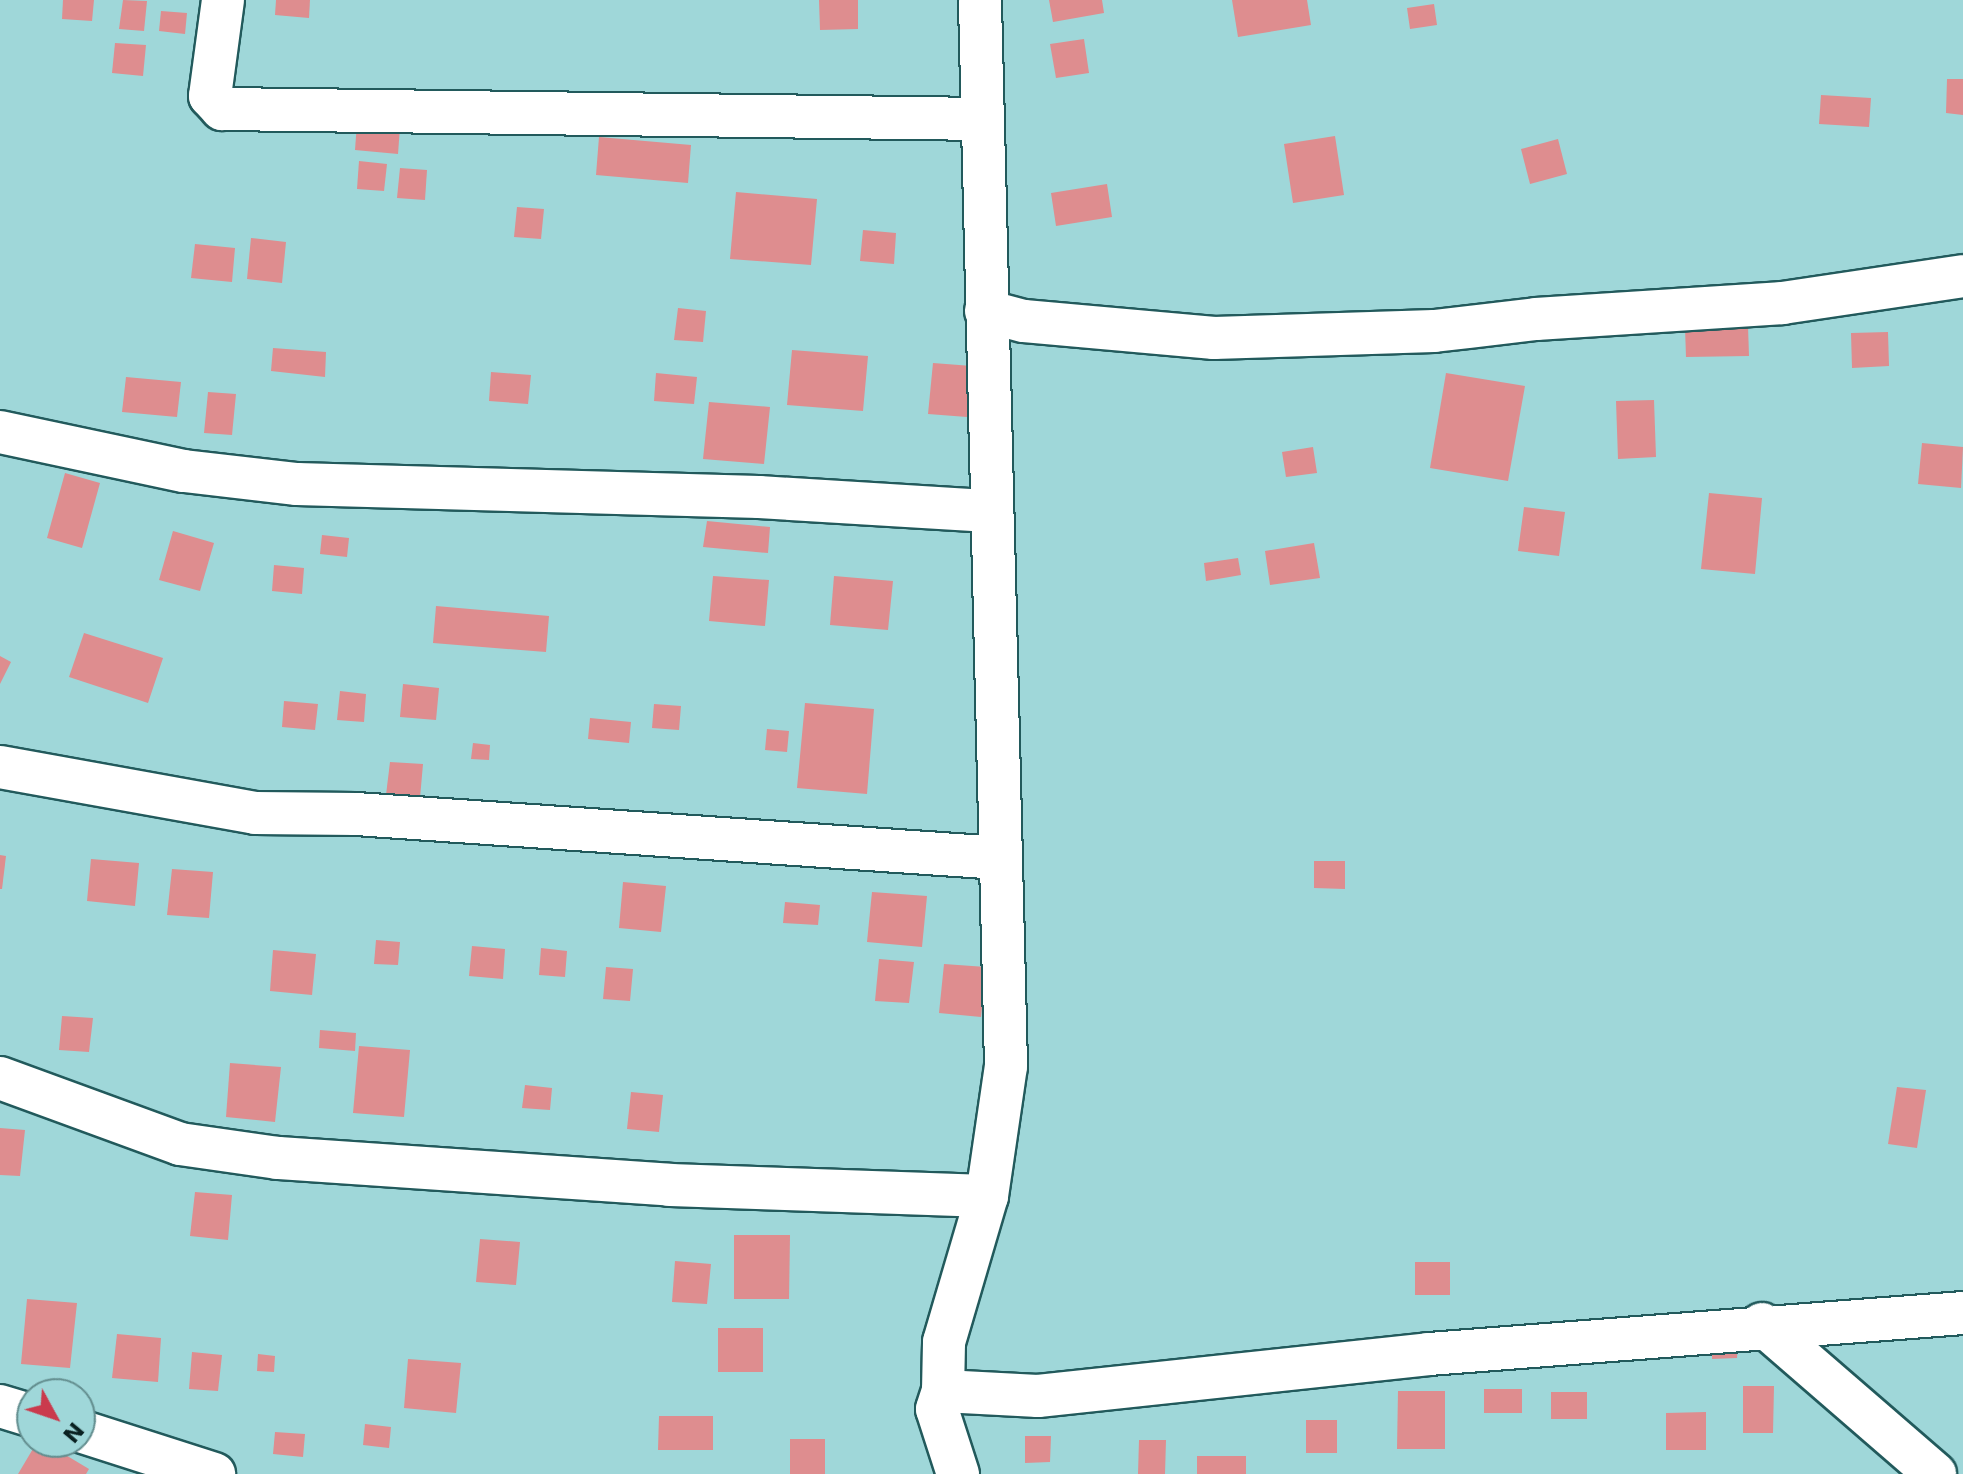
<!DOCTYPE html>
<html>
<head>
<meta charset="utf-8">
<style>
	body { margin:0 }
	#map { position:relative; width:1963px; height:1474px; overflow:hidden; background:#9fd7d9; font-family:"DejaVu Sans",sans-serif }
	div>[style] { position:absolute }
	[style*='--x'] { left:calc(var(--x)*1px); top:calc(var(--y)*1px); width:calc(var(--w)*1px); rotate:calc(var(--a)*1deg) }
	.building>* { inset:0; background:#de8d8f }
	.roads { filter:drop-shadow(2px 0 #225a5c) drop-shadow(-2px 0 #225a5c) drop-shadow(0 2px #225a5c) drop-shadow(0 -2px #225a5c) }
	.street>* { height:42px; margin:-21px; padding:0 21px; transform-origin:21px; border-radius:21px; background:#fff }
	span { translate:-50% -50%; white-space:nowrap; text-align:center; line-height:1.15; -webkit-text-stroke:7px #9fd7d9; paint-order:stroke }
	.north { position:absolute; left:16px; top:1378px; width:80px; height:80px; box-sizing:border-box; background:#9fd7d9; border:2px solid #638e8f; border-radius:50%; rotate:130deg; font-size:22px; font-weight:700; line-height:32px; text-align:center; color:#092121 }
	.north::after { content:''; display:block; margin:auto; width:28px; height:36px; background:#ca3a4d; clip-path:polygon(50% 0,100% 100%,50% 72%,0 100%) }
</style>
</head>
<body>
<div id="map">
	<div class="building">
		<div style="clip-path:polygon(63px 0,94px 0,92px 21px,62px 19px)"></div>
		<div style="clip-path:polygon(123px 0,147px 1px,144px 31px,119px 29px)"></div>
		<div style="clip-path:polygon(276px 0,310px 0,309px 18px,275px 15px)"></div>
		<div style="clip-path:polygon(819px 0,858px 0,858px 29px,820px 30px)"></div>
		<div style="clip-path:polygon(1049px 0,1102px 0,1104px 13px,1053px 22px)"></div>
		<div style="clip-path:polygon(1232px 0,1307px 0,1311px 25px,1238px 37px)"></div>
		<div style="clip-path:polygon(1434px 4px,1437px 25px,1410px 29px,1407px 8px)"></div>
		<div style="clip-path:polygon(161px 11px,187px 13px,185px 34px,159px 31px)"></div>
		<div style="clip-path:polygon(1084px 39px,1089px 73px,1056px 78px,1050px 44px)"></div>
		<div style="clip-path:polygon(115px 43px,146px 45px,143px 76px,112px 73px)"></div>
		<div style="clip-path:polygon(1947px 79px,1963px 79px,1963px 115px,1946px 113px)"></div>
		<div style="clip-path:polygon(1821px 95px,1871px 98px,1869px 127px,1819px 124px)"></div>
		<div style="clip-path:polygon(357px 123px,400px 127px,398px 154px,355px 150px)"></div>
		<div style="clip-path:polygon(1335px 136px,1344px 195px,1293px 203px,1284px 144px)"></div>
		<div style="clip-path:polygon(599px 137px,691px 145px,688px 183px,596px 175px)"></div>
		<div style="clip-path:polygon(1558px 139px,1567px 174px,1530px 184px,1521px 149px)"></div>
		<div style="clip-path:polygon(359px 161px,387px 164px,384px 191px,357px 189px)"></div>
		<div style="clip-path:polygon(400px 168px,427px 170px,425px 200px,397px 198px)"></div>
		<div style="clip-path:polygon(1107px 184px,1112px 217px,1056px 226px,1051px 193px)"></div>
		<div style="clip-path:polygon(736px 192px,817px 199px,811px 265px,730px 259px)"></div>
		<div style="clip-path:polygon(517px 207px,544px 209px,541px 239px,514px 237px)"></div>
		<div style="clip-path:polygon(863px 230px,896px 233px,894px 264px,860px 261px)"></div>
		<div style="clip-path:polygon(251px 238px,286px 242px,282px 283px,247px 279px)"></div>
		<div style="clip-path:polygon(195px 244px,235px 248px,232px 282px,191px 278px)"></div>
		<div style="clip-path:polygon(678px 308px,706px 311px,703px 342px,674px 340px)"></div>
		<div style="clip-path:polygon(1748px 326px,1749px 356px,1686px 357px,1685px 327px)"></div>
		<div style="clip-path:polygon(1888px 332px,1889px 366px,1852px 368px,1851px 333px)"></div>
		<div style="clip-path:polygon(273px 348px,326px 352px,325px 377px,271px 371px)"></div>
		<div style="clip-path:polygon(792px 350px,868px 356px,863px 411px,787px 405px)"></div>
		<div style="clip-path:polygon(933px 363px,972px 366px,967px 417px,928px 414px)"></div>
		<div style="clip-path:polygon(491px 372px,531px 375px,528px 404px,489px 401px)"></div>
		<div style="clip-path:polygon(656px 373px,697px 377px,694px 404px,654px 401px)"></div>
		<div style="clip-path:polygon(1446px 373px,1525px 386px,1508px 481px,1430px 468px)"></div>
		<div style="clip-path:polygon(126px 377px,181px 382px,177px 417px,122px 412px)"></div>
		<div style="clip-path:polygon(208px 392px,236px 394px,232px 435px,204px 433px)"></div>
		<div style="clip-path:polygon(1654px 400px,1656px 457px,1618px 459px,1616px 401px)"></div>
		<div style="clip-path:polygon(709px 402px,770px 407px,764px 464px,703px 459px)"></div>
		<div style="clip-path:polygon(1922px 443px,1963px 447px,1961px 488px,1918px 484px)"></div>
		<div style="clip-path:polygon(1313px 447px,1317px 473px,1286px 477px,1282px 452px)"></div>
		<div style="clip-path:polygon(65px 473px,100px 483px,82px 548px,47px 538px)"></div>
		<div style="clip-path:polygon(1709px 493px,1762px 498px,1755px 574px,1701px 569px)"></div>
		<div style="clip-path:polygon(1524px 507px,1565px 512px,1559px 556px,1518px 551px)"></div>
		<div style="clip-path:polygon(707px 521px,770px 527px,768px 553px,703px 547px)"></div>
		<div style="clip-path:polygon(173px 531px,214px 543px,200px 591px,159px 580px)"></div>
		<div style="clip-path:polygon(322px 535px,349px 538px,347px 557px,320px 554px)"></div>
		<div style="clip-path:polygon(1314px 543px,1320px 578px,1270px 585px,1265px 551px)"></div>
		<div style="clip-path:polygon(1238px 558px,1241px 575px,1206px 581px,1204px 563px)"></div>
		<div style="clip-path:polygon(274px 565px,304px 568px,302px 594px,272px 591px)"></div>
		<div style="clip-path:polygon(713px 576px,769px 580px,765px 626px,709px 621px)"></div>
		<div style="clip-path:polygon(834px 576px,893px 581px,888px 630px,830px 625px)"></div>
		<div style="clip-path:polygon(436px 606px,549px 616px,546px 652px,433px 643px)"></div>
		<div style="clip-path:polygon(84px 633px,163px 658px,148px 703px,69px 677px)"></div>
		<div style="clip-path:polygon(0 656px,11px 662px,0 684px)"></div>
		<div style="clip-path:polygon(403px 684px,439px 688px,436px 720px,400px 717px)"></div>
		<div style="clip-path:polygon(340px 691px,366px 694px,364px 722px,337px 720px)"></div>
		<div style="clip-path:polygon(284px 701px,318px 704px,315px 730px,282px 727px)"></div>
		<div style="clip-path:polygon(805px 703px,874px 709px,867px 794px,797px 788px)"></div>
		<div style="clip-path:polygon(654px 704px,681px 706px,679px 730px,652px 728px)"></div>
		<div style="clip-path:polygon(590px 718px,631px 722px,629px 743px,588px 739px)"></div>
		<div style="clip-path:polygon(767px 729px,789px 731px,787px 752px,765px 750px)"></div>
		<div style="clip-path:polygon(473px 743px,490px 745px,489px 760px,471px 759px)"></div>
		<div style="clip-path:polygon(390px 762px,423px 764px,420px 798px,386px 795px)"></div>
		<div style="clip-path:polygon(0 855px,6px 856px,2px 889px,0 889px)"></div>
		<div style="clip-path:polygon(91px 859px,139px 863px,135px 906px,87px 901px)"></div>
		<div style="clip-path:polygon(1314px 861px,1345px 861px,1345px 889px,1314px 888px)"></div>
		<div style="clip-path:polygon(172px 869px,213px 872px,209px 918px,167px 915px)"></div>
		<div style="clip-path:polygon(623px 882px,666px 886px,661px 932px,619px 928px)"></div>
		<div style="clip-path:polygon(872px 892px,927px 896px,922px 947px,867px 942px)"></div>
		<div style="clip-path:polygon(785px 902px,820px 905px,818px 925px,783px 923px)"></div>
		<div style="clip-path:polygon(376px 940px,400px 942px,398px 965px,374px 964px)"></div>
		<div style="clip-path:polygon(472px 946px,505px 949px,503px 979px,469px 976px)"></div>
		<div style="clip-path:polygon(541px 948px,567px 951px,565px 977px,539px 975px)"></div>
		<div style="clip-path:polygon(273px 950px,316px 954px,312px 995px,270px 991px)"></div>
		<div style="clip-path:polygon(879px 959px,914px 962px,909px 1003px,875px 1001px)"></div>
		<div style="clip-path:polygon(944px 964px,986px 967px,981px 1017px,939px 1013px)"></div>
		<div style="clip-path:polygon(606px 967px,633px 969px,630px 1001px,603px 999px)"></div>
		<div style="clip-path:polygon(62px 1016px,93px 1018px,89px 1052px,59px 1050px)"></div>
		<div style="clip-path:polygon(320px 1030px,356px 1033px,355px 1051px,319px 1048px)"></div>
		<div style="clip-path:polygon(359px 1046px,410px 1050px,404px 1117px,353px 1113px)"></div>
		<div style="clip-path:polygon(230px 1063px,281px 1067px,275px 1122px,226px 1117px)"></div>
		<div style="clip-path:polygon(525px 1085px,552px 1088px,550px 1110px,522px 1108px)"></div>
		<div style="clip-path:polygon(1897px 1087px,1926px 1090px,1917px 1148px,1888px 1144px)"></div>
		<div style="clip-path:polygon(631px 1092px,663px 1095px,659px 1132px,627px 1129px)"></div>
		<div style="clip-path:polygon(0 1128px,25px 1130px,20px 1176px,0 1175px)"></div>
		<div style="clip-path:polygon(195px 1192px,232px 1195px,228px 1240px,190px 1236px)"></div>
		<div style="clip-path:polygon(734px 1235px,790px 1235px,789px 1299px,734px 1299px)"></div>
		<div style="clip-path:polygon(480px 1239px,520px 1242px,516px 1285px,476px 1282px)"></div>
		<div style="clip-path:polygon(675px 1261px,711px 1264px,707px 1304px,672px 1302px)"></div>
		<div style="clip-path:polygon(1415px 1262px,1450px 1262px,1450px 1295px,1415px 1295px)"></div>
		<div style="clip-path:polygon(27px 1299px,77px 1303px,70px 1368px,21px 1364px)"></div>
		<div style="clip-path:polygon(718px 1328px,763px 1328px,763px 1372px,718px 1372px)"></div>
		<div style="clip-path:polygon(117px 1334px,161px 1338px,158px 1382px,112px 1378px)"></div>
		<div style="clip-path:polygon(1712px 1340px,1738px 1340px,1737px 1358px,1712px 1359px)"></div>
		<div style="clip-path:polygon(192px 1352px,222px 1355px,218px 1391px,189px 1389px)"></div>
		<div style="clip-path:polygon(258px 1354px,275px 1356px,274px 1372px,257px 1371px)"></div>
		<div style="clip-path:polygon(408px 1359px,461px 1363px,456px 1413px,404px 1408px)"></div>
		<div style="clip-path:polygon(1743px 1386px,1774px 1386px,1773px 1433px,1743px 1433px)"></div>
		<div style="clip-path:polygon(1484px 1389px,1522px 1389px,1522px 1413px,1484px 1413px)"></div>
		<div style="clip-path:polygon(1398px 1391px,1445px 1391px,1445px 1449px,1397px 1449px)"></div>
		<div style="clip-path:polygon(1551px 1392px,1587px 1392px,1587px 1419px,1551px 1419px)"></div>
		<div style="clip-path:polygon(1706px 1412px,1706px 1450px,1666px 1450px,1666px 1413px)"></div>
		<div style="clip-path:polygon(659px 1416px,713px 1416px,713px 1450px,658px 1450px)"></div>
		<div style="clip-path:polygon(1306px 1420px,1337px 1420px,1337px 1453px,1306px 1453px)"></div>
		<div style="clip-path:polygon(365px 1424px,391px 1427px,389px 1448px,363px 1445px)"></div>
		<div style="clip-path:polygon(275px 1432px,305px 1434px,303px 1457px,273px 1454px)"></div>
		<div style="clip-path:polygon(1025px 1436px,1051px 1436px,1050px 1462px,1025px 1463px)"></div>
		<div style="clip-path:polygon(790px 1439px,825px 1439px,825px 1474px,790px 1474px)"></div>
		<div style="clip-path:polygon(1139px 1440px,1166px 1440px,1165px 1474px,1138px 1474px)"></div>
		<div style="clip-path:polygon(37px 1442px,44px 1442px,89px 1469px,86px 1474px,18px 1474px)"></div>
		<div style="clip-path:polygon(1197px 1456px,1246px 1456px,1246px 1474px,1197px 1474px)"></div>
	</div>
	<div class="roads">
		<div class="street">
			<div style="--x:223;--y:0;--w:97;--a:97.7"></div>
			<div style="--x:210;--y:96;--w:18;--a:47"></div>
			<div style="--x:222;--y:109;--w:760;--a:0.75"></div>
			<div style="--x:986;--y:311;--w:39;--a:15"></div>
			<div style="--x:1024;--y:321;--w:191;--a:5.1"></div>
			<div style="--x:1214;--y:338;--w:220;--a:-1.8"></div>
			<div style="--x:1434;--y:331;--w:103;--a:-6.7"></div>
			<div style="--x:1536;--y:319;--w:248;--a:-3.7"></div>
			<div style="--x:1783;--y:303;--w:182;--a:-8.5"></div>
			<div style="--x:0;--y:432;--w:188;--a:12"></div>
			<div style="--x:184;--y:471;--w:114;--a:6.6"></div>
			<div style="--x:297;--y:484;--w:462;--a:1.6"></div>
			<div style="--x:759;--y:497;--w:231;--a:3.5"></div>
			<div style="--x:0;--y:767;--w:259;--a:10.2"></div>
			<div style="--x:255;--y:813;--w:101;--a:0.6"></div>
			<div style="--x:356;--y:814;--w:645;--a:3.91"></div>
			<div style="--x:0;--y:1078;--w:192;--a:20.1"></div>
			<div style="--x:180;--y:1144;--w:99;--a:8.1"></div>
			<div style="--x:278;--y:1158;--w:393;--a:3.9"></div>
			<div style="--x:670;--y:1185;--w:317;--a:2"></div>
			<div style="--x:1762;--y:1324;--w:229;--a:40.9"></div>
			<div style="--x:943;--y:1391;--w:95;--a:3"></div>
			<div style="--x:1038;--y:1396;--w:393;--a:-6.1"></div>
			<div style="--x:1429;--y:1354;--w:536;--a:-4.39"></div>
			<div style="--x:0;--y:1406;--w:34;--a:17"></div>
			<div style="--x:80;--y:1431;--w:141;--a:17.8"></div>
			<div style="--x:958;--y:1474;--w:68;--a:-107.9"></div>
			<div style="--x:937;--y:1409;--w:19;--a:-72"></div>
			<div style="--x:943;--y:1391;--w:49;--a:-88.8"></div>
			<div style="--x:944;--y:1342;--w:152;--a:-73.6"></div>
			<div style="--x:987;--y:1196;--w:131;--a:-81.7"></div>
			<div style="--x:1006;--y:1066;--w:1066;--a:-91.4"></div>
		</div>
	</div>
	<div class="north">N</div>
</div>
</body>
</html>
